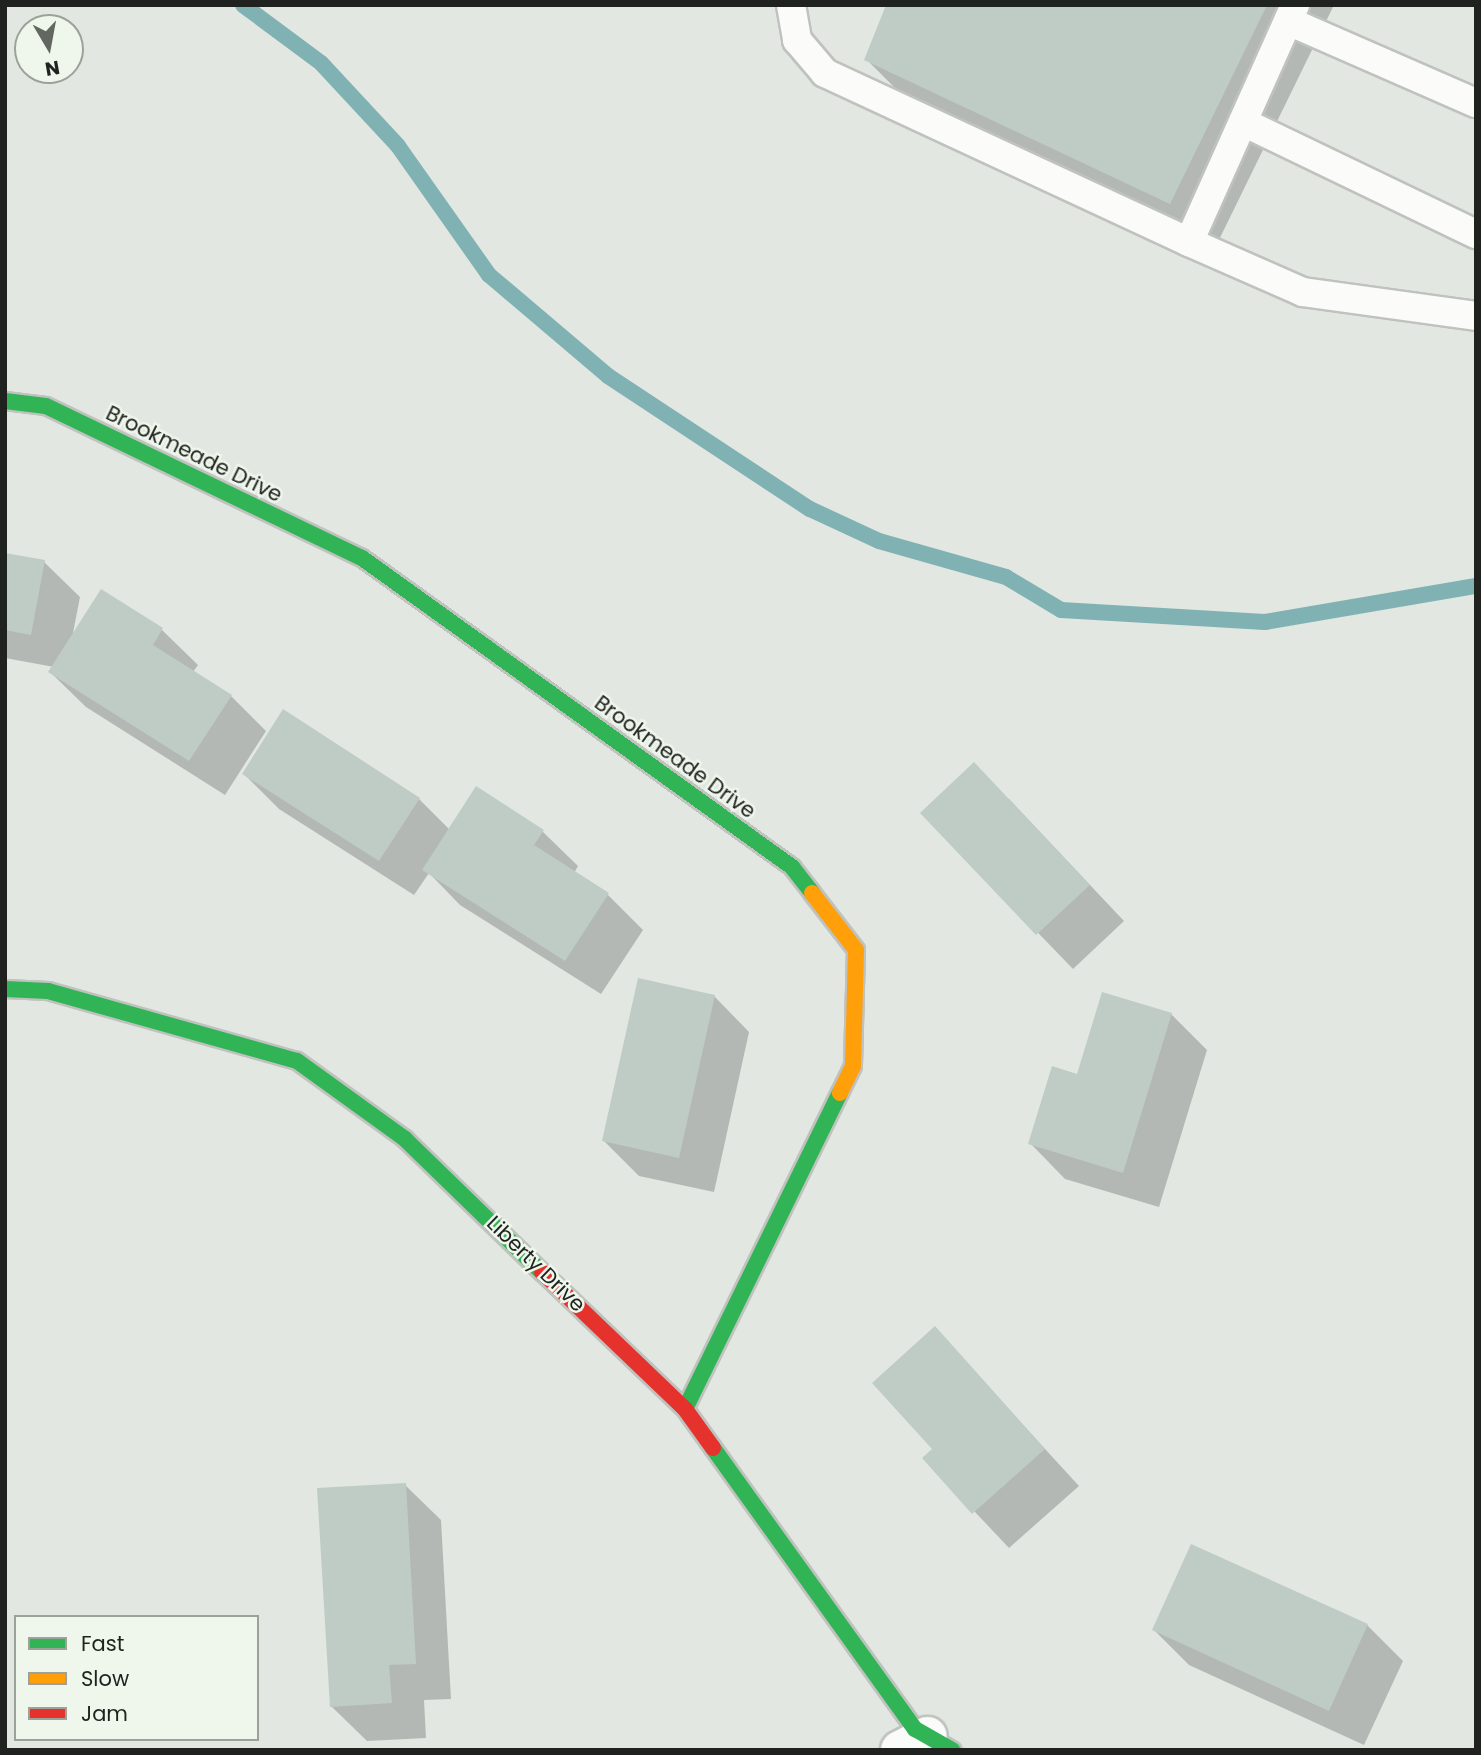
<!DOCTYPE html>
<html>
<head>
<meta charset="utf-8">
<style>
	body { margin:0 }
	#map { position:relative; width:1481px; height:1755px; overflow:hidden; background:#e2e7e1; font-family:Poppins,sans-serif }
	div>[style] { position:absolute }
	[style*='--x'] { left:calc(var(--x)*1px); top:calc(var(--y)*1px); width:calc(var(--w)*1px); rotate:calc(var(--a)*1deg) }
	.shadow>* { inset:0; background:#0003 }
	.stream>* { height:16px; margin:-8px; padding:0 8px; transform-origin:8px; border-radius:8px; background:#80b2b4 }
	.building>* { inset:0; background:#beccc5 }
	.roads { filter:drop-shadow(2px 0 #bfc2be) drop-shadow(-2px 0 #bfc2be) drop-shadow(0 2px #bfc2be) drop-shadow(0 -2px #bfc2be) }
	.lane>* { height:28px; margin:-14px; padding:0 14px; transform-origin:14px; border-radius:14px; background:#fbfbfa }
	.street>* { height:38px; margin:-19px; padding:0 19px; transform-origin:19px; border-radius:19px; background:#fbfbfa }
	.fast>* { height:16px; margin:-8px; padding:0 8px; transform-origin:8px; border-radius:8px; background:#30b455 }
	.slow>* { height:16px; margin:-8px; padding:0 8px; transform-origin:8px; border-radius:8px; background:#ff9f0a }
	.jam>* { height:16px; margin:-8px; padding:0 8px; transform-origin:8px; border-radius:8px; background:#e5322d }
	span { translate:-50% -50%; white-space:nowrap; text-align:center; line-height:1.15; -webkit-text-stroke:5px #eff7ec; paint-order:stroke }
	.street-label { font-size:21px; color:#1f221e }
	.frame { position:absolute; inset:0; border:7px solid #1f221e; pointer-events:none }
	.legend { position:absolute; left:14px; top:1615px; width:245px; height:126px; box-sizing:border-box; background:#eff7ec; border:2px solid #9ca29a; margin:0; padding:9px 12px; list-style:none; font-size:21px; color:#1f221e }
	.legend li { display:flex; align-items:center; gap:14px; height:35px }
	.legend b { width:35px; border:2px solid #9ca29a }
	.north { position:absolute; left:14px; top:14px; width:70px; height:70px; box-sizing:border-box; background:#eff7ec; border:2px solid #9ca29a; border-radius:50%; rotate:170deg; font-size:19px; font-weight:700; line-height:28px; text-align:center; color:#1f221e }
	.north::after { content:''; display:block; margin:auto; width:24px; height:32px; background:#636762; clip-path:polygon(50% 0,100% 100%,50% 72%,0 100%) }
</style>
</head>
<body>
<div id="map">
	<div class="shadow">
		<div style="clip-path:polygon(888px 5px,1334px 5px,1215px 248px,911px 104px,866px 59px)"></div>
		<div style="clip-path:polygon(5px 555px,44px 562px,80px 597px,72px 638px,102px 592px,162px 630px,198px 665px,193px 672px,231px 696px,266px 731px,225px 795px,86px 707px,50px 672px,54px 667px,5px 658px)"></div>
		<div style="clip-path:polygon(244px 774px,419px 799px,450px 830px,542px 831px,578px 866px,574px 873px,607px 894px,643px 930px,601px 994px,460px 905px,429px 873px,414px 895px,279px 809px)"></div>
		<div style="clip-path:polygon(1009px 799px,1124px 921px,1073px 969px,922px 813px)"></div>
		<div style="clip-path:polygon(714px 996px,749px 1032px,714px 1192px,639px 1176px,604px 1141px)"></div>
		<div style="clip-path:polygon(1171px 1014px,1207px 1050px,1159px 1207px,1065px 1179px,1030px 1143px,1078px 1076px)"></div>
		<div style="clip-path:polygon(935px 1329px,1079px 1486px,1009px 1548px,924px 1458px,934px 1449px)"></div>
		<div style="clip-path:polygon(405px 1485px,441px 1520px,451px 1699px,424px 1700px,426px 1738px,367px 1741px,331px 1706px)"></div>
		<div style="clip-path:polygon(1367px 1625px,1403px 1661px,1364px 1745px,1189px 1665px,1154px 1630px)"></div>
	</div>
	<div class="stream">
		<div style="--x:243;--y:5;--w:97;--a:36.6"></div>
		<div style="--x:321;--y:63;--w:113;--a:47.1"></div>
		<div style="--x:398;--y:146;--w:158;--a:54.8"></div>
		<div style="--x:489;--y:275;--w:156;--a:40.3"></div>
		<div style="--x:608;--y:376;--w:242;--a:33.4"></div>
		<div style="--x:810;--y:509;--w:76;--a:24.9"></div>
		<div style="--x:879;--y:541;--w:132;--a:15.8"></div>
		<div style="--x:1006;--y:577;--w:64;--a:31"></div>
		<div style="--x:1061;--y:610;--w:204;--a:3.4"></div>
		<div style="--x:1265;--y:622;--w:214;--a:-9.7"></div>
	</div>
	<div class="building">
		<div style="clip-path:polygon(886px 5px,1267px 5px,1170px 204px,864px 60px)"></div>
		<div style="clip-path:polygon(5px 553px,45px 560px,31px 635px,5px 630px)"></div>
		<div style="clip-path:polygon(101px 589px,163px 628px,153px 645px,232px 695px,189px 761px,48px 672px)"></div>
		<div style="clip-path:polygon(283px 709px,420px 798px,379px 861px,242px 774px)"></div>
		<div style="clip-path:polygon(974px 762px,1090px 885px,1036px 935px,920px 813px)"></div>
		<div style="clip-path:polygon(476px 786px,544px 830px,534px 845px,609px 893px,565px 961px,422px 870px)"></div>
		<div style="clip-path:polygon(638px 978px,715px 995px,679px 1158px,602px 1141px)"></div>
		<div style="clip-path:polygon(1102px 992px,1172px 1013px,1123px 1173px,1028px 1144px,1052px 1066px,1077px 1074px)"></div>
		<div style="clip-path:polygon(935px 1326px,1045px 1449px,972px 1514px,922px 1458px,932px 1449px,872px 1383px)"></div>
		<div style="clip-path:polygon(406px 1483px,416px 1664px,389px 1665px,392px 1703px,330px 1707px,317px 1488px)"></div>
		<div style="clip-path:polygon(1191px 1544px,1368px 1624px,1329px 1711px,1152px 1630px)"></div>
	</div>
	<div class="roads">
		<div class="lane">
			<div style="--x:791;--y:5;--w:36;--a:80"></div>
			<div style="--x:797;--y:40;--w:43;--a:49.7"></div>
			<div style="--x:825;--y:73;--w:401;--a:24.9"></div>
			<div style="--x:1189;--y:242;--w:124;--a:23.7"></div>
			<div style="--x:1303;--y:292;--w:175;--a:7.9"></div>
			<div style="--x:1288;--y:21;--w:205;--a:23.6"></div>
			<div style="--x:1243;--y:122;--w:259;--a:25.7"></div>
			<div style="--x:1189;--y:242;--w:260;--a:-65.9"></div>
		</div>
		<div class="street">
			<div style="--x:900;--y:1750;--w:31;--a:-27"></div>
		</div>
		<div class="fast">
			<div style="--x:5;--y:401;--w:41;--a:7"></div>
			<div style="--x:46;--y:406;--w:351;--a:25.7"></div>
			<div style="--x:362;--y:558;--w:530;--a:35.7"></div>
			<div style="--x:792;--y:867;--w:33;--a:52"></div>
			<div style="--x:5;--y:989;--w:43;--a:2.7"></div>
			<div style="--x:48;--y:991;--w:259;--a:15.7"></div>
			<div style="--x:297;--y:1061;--w:133;--a:35.8"></div>
			<div style="--x:405;--y:1139;--w:191;--a:44.2"></div>
			<div style="--x:685;--y:1409;--w:352;--a:-63.9"></div>
			<div style="--x:713;--y:1448;--w:346;--a:54.3"></div>
			<div style="--x:915;--y:1729;--w:43;--a:29.6"></div>
		</div>
		<div class="slow">
			<div style="--x:812;--y:893;--w:72;--a:52.3"></div>
			<div style="--x:856;--y:950;--w:116;--a:91.5"></div>
			<div style="--x:853;--y:1066;--w:30;--a:116"></div>
		</div>
		<div class="jam">
			<div style="--x:542;--y:1272;--w:198;--a:43.8"></div>
			<div style="--x:685;--y:1409;--w:48;--a:54.3"></div>
		</div>
	</div>
	<div class="street-label">
		<span style="left:194px;top:454px;rotate:26deg">Brookmeade Drive</span>
		<span style="left:675px;top:757px;rotate:36deg">Brookmeade Drive</span>
		<span style="left:536px;top:1264px;rotate:44deg">Liberty Drive</span>
	</div>
	<div class="frame"></div>
	<ul class="legend">
	<li><b style="height:9px;background:#30b455"></b>Fast</li>
	<li><b style="height:9px;background:#ff9f0a"></b>Slow</li>
	<li><b style="height:9px;background:#e5322d"></b>Jam</li>
	</ul>
	<div class="north">N</div>
</div>
</body>
</html>
